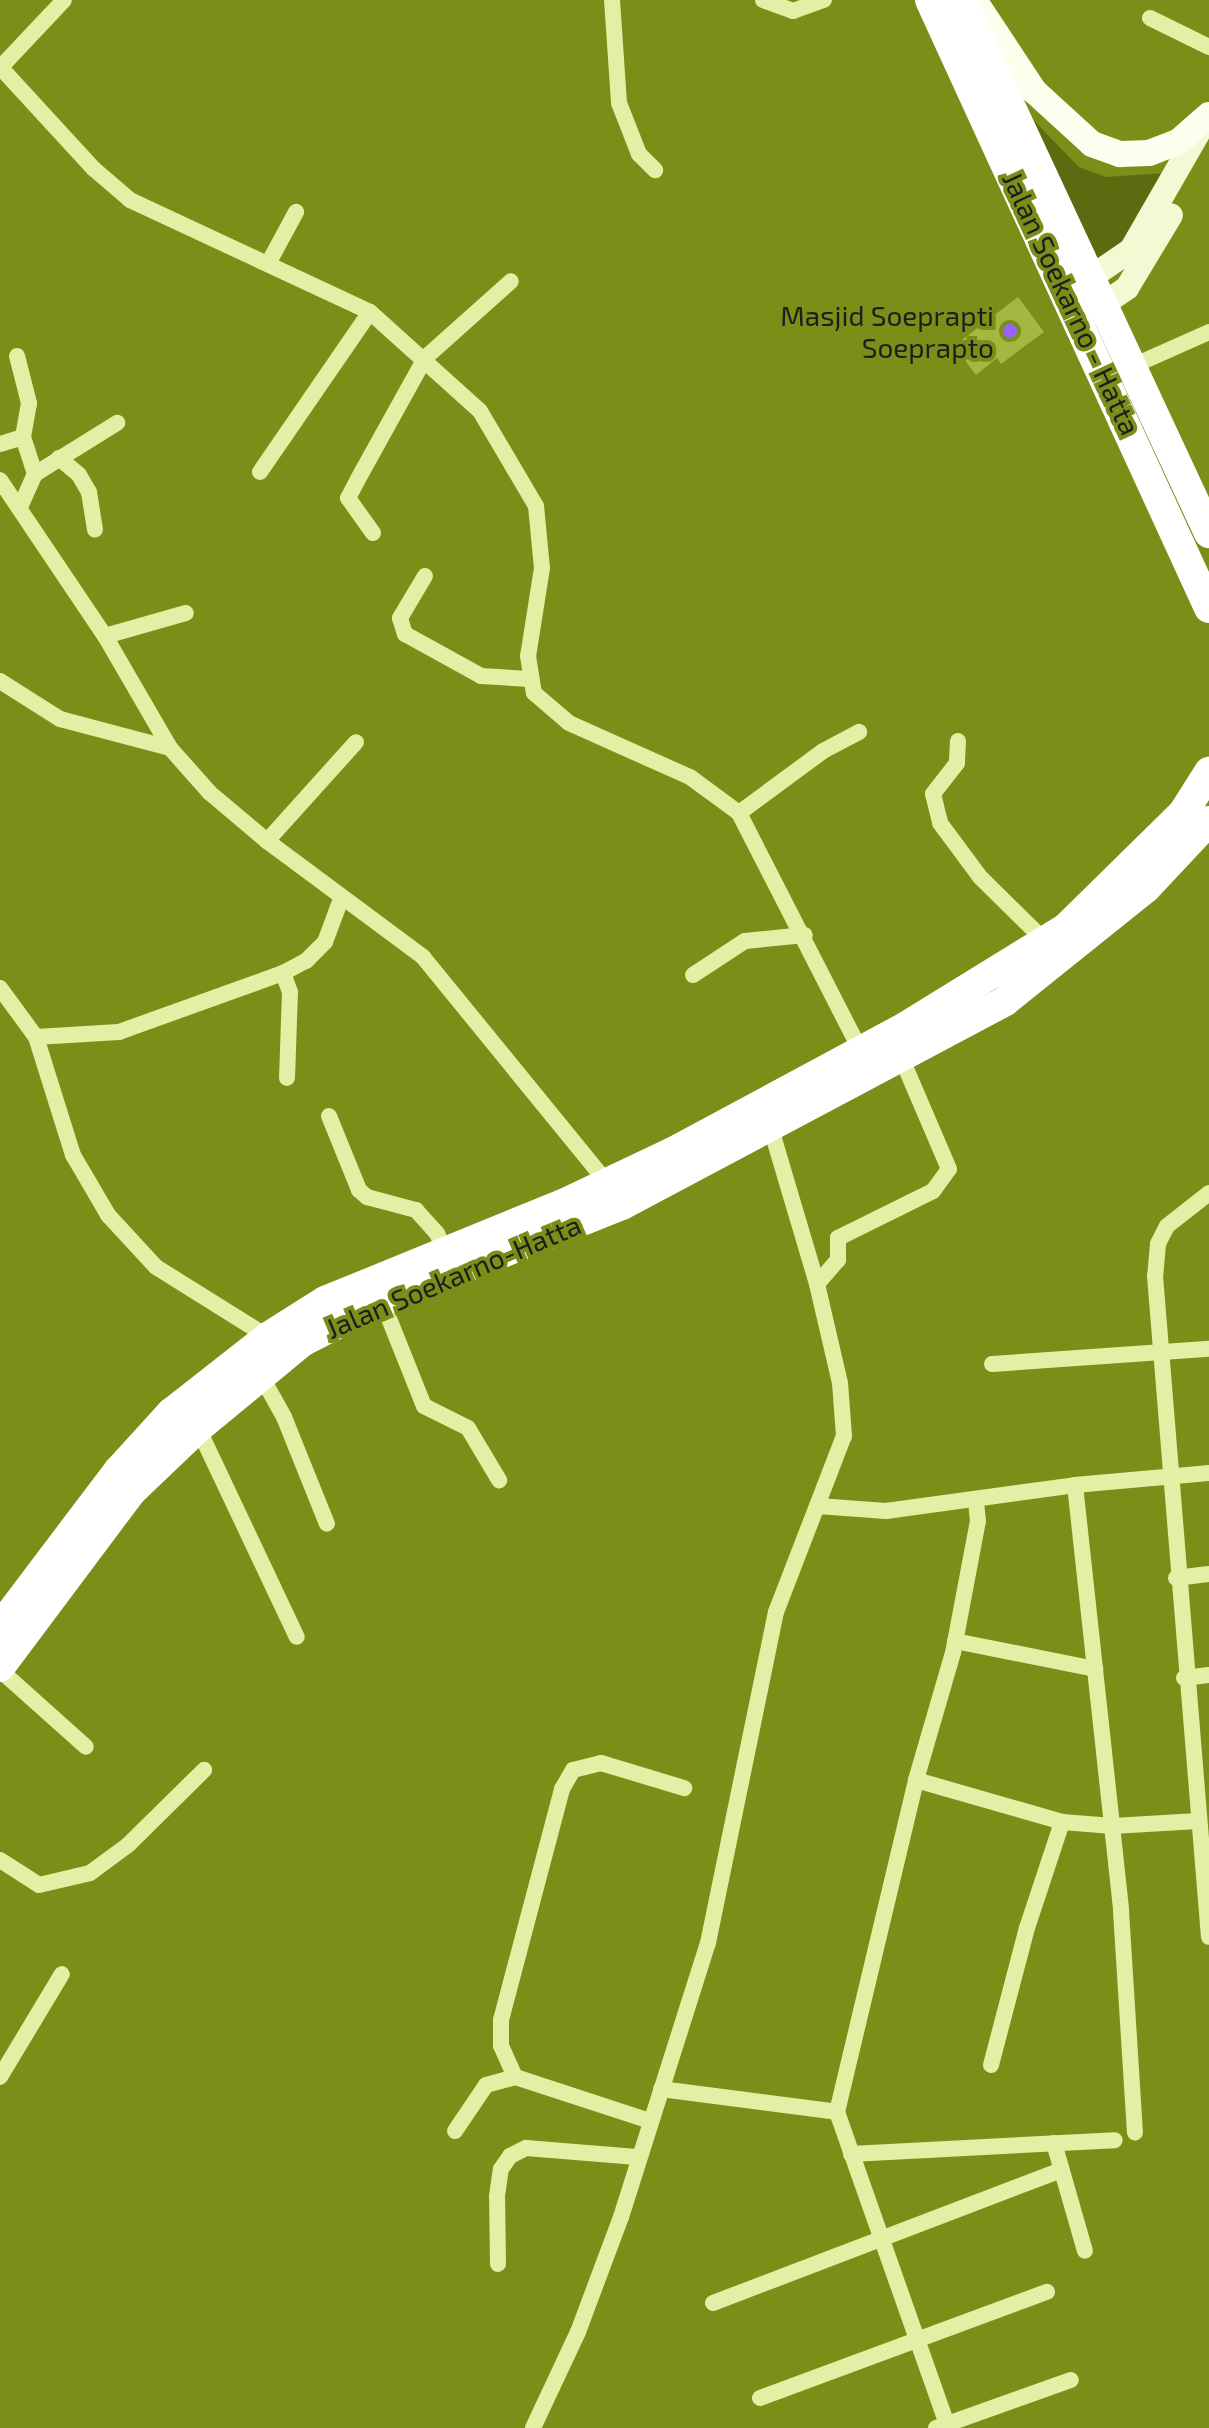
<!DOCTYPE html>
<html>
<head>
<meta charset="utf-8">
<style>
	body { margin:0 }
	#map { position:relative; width:1209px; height:2428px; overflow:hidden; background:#7a8f18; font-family:"Exo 2",sans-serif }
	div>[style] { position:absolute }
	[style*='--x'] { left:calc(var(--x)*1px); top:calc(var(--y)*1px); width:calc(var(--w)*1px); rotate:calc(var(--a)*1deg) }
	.water>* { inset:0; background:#5b6c10 }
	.building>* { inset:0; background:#a3b741 }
	.street>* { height:16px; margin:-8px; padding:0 8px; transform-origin:8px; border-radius:8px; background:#e3efa5 }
	.secondary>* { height:24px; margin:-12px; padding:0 12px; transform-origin:12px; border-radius:12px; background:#f3fad3 }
	.primary>* { height:26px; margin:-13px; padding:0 13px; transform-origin:13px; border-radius:13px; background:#fbffed }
	.highway>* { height:30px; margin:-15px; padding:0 15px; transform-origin:15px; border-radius:15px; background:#fff }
	.dots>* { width:22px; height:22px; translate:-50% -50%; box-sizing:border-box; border:4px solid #7a8f18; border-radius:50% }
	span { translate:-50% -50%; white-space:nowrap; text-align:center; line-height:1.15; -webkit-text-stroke:8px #7a8f18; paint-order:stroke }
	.street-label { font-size:28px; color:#1d1d1d }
	.poi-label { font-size:28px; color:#1d1d1d }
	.right { translate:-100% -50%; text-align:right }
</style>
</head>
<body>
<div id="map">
	<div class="water">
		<div style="clip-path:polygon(1010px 96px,1079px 167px,1106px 177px,1165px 173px,1125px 246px,1096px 259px)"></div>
	</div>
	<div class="building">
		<div style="clip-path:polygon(1018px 297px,1044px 332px,1001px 364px,997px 358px,976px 375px,954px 346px)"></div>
	</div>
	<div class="street">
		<div style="--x:612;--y:0;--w:103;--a:86.1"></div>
		<div style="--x:619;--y:103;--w:55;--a:68.6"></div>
		<div style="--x:639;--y:154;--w:23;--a:45"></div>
		<div style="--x:763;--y:0;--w:32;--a:20"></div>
		<div style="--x:793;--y:11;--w:33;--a:-20"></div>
		<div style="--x:1150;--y:18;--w:66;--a:26.2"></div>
		<div style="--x:0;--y:68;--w:93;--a:-46.7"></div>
		<div style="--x:1;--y:68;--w:137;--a:47.4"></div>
		<div style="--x:94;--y:169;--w:48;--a:40.7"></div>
		<div style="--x:130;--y:200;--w:265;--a:25"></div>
		<div style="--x:370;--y:312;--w:148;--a:42"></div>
		<div style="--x:480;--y:411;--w:110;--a:59.5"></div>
		<div style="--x:536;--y:506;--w:62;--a:84.5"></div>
		<div style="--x:542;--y:568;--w:89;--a:99"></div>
		<div style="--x:528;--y:656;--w:37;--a:81"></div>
		<div style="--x:534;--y:693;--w:46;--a:40.6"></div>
		<div style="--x:569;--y:723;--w:133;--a:24.1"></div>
		<div style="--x:690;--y:777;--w:61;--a:36.3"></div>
		<div style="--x:739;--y:813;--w:272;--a:62.9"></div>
		<div style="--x:269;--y:262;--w:57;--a:-61.6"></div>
		<div style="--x:17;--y:356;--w:49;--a:75.7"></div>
		<div style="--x:29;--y:403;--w:35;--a:100"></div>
		<div style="--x:23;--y:437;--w:39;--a:72"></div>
		<div style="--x:1126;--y:369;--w:91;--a:-24"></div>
		<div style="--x:0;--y:444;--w:24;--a:-17"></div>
		<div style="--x:59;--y:458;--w:26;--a:40"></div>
		<div style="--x:79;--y:475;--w:20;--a:60"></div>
		<div style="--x:89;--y:492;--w:38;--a:81"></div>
		<div style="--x:260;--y:472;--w:194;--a:-55.5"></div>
		<div style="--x:0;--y:480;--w:188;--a:56.1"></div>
		<div style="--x:105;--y:636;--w:129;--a:59.9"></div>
		<div style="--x:170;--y:748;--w:60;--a:48.4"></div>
		<div style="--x:210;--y:793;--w:75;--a:40.1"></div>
		<div style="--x:267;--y:841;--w:194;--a:36.6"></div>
		<div style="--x:423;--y:957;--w:291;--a:50.8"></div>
		<div style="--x:21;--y:505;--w:34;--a:-66"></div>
		<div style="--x:35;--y:474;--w:97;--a:-31.9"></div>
		<div style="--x:373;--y:533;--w:43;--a:-125.5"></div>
		<div style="--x:348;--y:498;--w:21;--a:-62"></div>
		<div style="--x:358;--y:479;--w:138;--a:-61"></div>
		<div style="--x:425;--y:358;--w:115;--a:-41.8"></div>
		<div style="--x:425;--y:576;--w:49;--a:120.8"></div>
		<div style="--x:400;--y:618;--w:17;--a:73"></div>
		<div style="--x:405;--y:634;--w:87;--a:28.9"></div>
		<div style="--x:481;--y:676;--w:48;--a:3.6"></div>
		<div style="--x:105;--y:636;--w:84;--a:-15.9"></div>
		<div style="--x:0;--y:681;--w:71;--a:32.3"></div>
		<div style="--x:60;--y:719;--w:114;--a:14.8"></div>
		<div style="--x:958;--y:741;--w:22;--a:93"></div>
		<div style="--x:957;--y:763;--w:39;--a:128"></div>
		<div style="--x:933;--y:794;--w:30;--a:76"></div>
		<div style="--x:940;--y:823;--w:67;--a:53.5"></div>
		<div style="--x:980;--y:877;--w:93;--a:44.6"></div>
		<div style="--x:739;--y:813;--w:104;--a:-36.4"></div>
		<div style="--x:823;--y:751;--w:41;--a:-27.8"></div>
		<div style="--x:267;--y:841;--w:133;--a:-48"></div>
		<div style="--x:283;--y:973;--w:20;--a:70"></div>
		<div style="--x:290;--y:992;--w:86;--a:92"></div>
		<div style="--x:693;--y:975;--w:62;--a:-33.2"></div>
		<div style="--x:745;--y:941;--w:60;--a:-5.7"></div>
		<div style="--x:0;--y:988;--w:61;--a:53.7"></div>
		<div style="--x:36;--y:1037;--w:124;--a:72.6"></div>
		<div style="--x:73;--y:1155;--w:69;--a:59.7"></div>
		<div style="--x:108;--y:1215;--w:71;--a:47.3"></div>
		<div style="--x:156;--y:1267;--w:132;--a:32"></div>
		<div style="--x:36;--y:1037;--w:83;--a:-3.4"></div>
		<div style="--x:119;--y:1032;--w:174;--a:-19.8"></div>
		<div style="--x:283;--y:973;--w:26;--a:-28"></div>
		<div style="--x:306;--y:961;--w:27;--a:-45"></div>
		<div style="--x:325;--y:942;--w:46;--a:-69.6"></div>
		<div style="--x:329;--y:1116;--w:80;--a:67.9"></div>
		<div style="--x:359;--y:1190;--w:11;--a:41"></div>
		<div style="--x:367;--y:1197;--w:51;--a:14.9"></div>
		<div style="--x:416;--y:1210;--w:31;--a:48"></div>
		<div style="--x:437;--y:1233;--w:18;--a:68"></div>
		<div style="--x:1209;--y:1193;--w:53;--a:141.8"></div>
		<div style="--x:1167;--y:1226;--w:20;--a:117"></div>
		<div style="--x:1158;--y:1244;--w:32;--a:95"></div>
		<div style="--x:1155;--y:1276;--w:663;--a:85.33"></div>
		<div style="--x:817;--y:1284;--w:32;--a:-49"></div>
		<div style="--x:838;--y:1260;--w:22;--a:-90"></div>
		<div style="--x:838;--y:1238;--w:106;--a:-26.3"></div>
		<div style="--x:933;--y:1191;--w:27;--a:-54"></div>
		<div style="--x:949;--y:1169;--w:129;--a:-113.2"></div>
		<div style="--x:382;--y:1301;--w:113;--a:68.2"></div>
		<div style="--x:424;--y:1406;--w:49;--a:26.6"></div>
		<div style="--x:468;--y:1428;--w:61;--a:59.2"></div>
		<div style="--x:992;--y:1364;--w:218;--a:-4"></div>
		<div style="--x:260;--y:1374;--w:49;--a:60.8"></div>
		<div style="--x:284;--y:1417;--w:115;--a:68.1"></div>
		<div style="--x:198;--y:1428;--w:231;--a:64.7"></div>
		<div style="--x:1075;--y:1485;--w:135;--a:-5.1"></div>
		<div style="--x:818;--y:1506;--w:68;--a:4.2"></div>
		<div style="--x:886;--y:1511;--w:191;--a:-7.8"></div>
		<div style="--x:1075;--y:1485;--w:428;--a:83.8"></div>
		<div style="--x:1121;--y:1911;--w:222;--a:86.4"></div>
		<div style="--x:1176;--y:1578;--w:33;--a:-7"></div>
		<div style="--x:955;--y:1641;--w:143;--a:11.3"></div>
		<div style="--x:0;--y:1670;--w:115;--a:41.8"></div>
		<div style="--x:1184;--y:1678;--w:25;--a:-7"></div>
		<div style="--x:916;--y:1780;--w:152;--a:16"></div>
		<div style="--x:1062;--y:1822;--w:51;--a:4.5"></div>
		<div style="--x:1113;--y:1826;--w:85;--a:-3.4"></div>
		<div style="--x:0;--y:1860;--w:46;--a:32.7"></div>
		<div style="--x:39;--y:1885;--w:52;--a:-13.2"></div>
		<div style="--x:90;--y:1873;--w:47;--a:-36.4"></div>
		<div style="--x:128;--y:1845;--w:107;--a:-44.6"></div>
		<div style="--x:991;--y:2065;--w:142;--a:-75.3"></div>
		<div style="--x:1027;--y:1928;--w:112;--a:-71.7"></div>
		<div style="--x:0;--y:2077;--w:120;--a:-59"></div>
		<div style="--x:661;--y:2089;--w:177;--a:7.4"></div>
		<div style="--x:837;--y:2112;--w:341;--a:-76.6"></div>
		<div style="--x:916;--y:1780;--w:132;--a:-73.8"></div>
		<div style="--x:953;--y:1653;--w:134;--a:-79.3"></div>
		<div style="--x:978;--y:1521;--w:19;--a:-96"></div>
		<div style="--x:837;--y:2112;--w:335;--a:70.6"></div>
		<div style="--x:650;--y:2121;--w:142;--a:-161.9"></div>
		<div style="--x:515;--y:2077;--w:34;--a:-114"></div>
		<div style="--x:501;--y:2046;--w:26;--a:-90"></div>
		<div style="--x:501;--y:2020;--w:239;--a:-75.2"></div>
		<div style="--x:562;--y:1789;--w:22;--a:-60"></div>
		<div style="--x:573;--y:1770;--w:29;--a:-14"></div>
		<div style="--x:601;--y:1763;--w:87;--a:16.8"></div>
		<div style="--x:455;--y:2131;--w:55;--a:-56"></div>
		<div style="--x:486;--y:2085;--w:30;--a:-15"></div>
		<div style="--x:1054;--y:2143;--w:112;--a:74"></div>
		<div style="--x:851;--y:2154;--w:264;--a:-3"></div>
		<div style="--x:498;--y:2264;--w:68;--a:-90.8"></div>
		<div style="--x:497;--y:2196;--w:27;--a:-82"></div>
		<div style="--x:501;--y:2169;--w:16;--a:-55"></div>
		<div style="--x:510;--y:2156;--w:18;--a:-27"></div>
		<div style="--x:526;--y:2148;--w:111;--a:4.6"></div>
		<div style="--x:713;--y:2303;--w:373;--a:-20.9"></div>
		<div style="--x:760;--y:2398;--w:306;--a:-20.3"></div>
		<div style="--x:533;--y:2428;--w:106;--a:-64.9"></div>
		<div style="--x:578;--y:2332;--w:123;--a:-69.5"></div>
		<div style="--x:621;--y:2217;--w:287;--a:-72.4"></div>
		<div style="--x:708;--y:1943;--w:338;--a:-78.4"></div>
		<div style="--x:776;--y:1612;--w:189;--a:-68.9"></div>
		<div style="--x:844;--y:1436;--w:53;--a:-94.3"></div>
		<div style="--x:840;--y:1383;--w:102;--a:-103.1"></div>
		<div style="--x:817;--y:1284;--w:169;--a:-106.5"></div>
		<div style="--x:936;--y:2428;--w:143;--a:-19.6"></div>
	</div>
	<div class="secondary">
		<div style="--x:1075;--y:288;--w:68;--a:-34.2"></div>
		<div style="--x:1131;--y:250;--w:146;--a:-60.1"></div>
		<div style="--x:1089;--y:314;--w:46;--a:-34.4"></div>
		<div style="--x:1127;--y:288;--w:85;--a:-58.9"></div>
	</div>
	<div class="primary">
		<div style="--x:974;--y:0;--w:109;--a:56.6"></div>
		<div style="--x:1034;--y:91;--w:79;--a:42.4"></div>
		<div style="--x:1092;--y:144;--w:30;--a:20"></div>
		<div style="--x:1120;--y:154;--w:29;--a:-2"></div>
		<div style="--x:1149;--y:153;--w:31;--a:-21"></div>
		<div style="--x:1178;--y:142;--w:41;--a:-41.1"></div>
	</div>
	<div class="highway">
		<div style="--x:930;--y:0;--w:669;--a:65.35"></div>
		<div style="--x:961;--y:0;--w:588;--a:65.05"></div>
		<div style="--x:0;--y:1627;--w:196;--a:-52.9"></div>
		<div style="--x:118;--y:1471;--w:79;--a:-47.6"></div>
		<div style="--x:171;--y:1413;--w:123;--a:-38.1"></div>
		<div style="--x:268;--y:1337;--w:67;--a:-32.3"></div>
		<div style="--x:325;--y:1301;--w:259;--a:-22.2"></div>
		<div style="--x:565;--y:1203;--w:119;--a:-25.3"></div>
		<div style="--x:673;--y:1152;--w:264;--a:-28.3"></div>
		<div style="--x:905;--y:1027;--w:189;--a:-31.6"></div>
		<div style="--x:1066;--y:928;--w:164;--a:-44.5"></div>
		<div style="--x:1183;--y:813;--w:49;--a:-57.6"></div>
		<div style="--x:0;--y:1667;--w:219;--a:-53.2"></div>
		<div style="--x:131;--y:1492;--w:93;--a:-43.7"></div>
		<div style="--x:198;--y:1428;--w:135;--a:-39.6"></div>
		<div style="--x:302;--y:1342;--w:90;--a:-27.1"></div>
		<div style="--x:382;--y:1301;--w:258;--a:-21.8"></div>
		<div style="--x:622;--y:1205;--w:434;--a:-28"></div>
		<div style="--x:1005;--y:1001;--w:181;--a:-38.7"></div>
		<div style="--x:1146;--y:888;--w:92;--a:-46.8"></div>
	</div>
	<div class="dots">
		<div style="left:1010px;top:331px;background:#9663ff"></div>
	</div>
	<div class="street-label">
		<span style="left:1072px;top:303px;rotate:65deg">Jalan Soekarno - Hatta</span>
		<span style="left:453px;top:1276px;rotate:-23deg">Jalan Soekarno-Hatta</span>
	</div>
	<div class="poi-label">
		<span class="right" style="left:994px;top:331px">Masjid Soeprapti<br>Soeprapto</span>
	</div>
</div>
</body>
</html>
